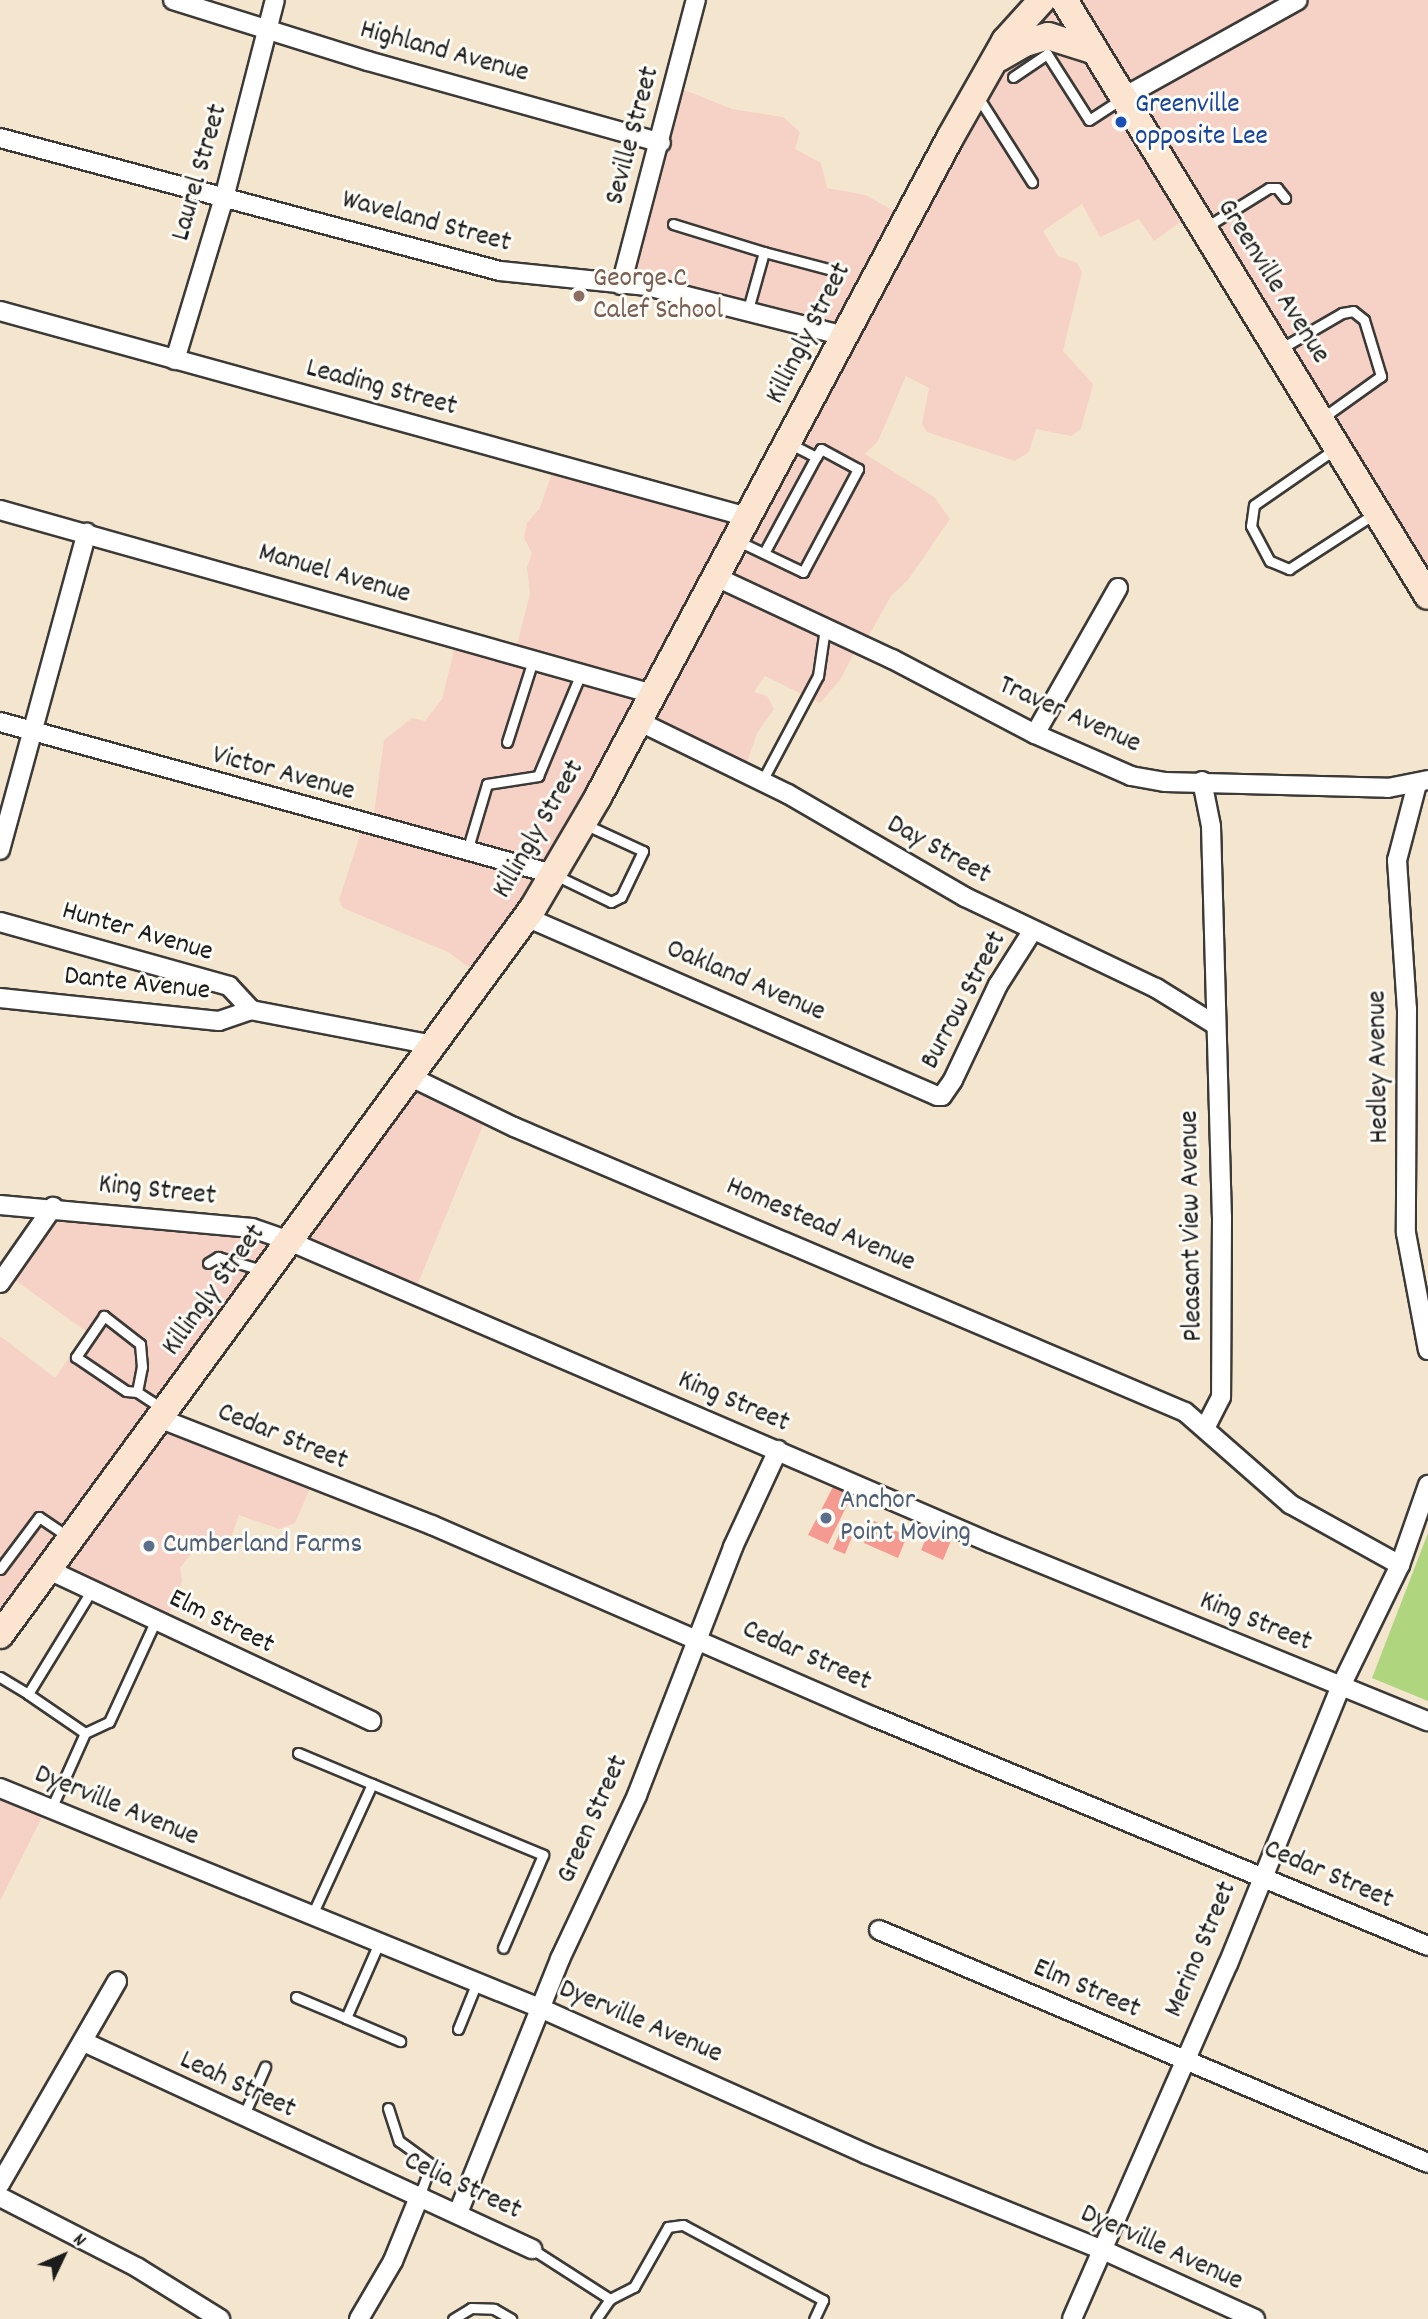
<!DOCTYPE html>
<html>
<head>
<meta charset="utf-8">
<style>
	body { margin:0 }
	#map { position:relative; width:1428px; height:2319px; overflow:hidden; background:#f4e6ce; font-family:Dekko,sans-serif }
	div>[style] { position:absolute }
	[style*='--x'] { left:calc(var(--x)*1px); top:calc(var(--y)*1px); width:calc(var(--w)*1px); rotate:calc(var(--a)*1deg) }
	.built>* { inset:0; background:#f6d1c5 }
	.green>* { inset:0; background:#b0d57f }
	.building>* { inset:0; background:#f49a91 }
	.roads { filter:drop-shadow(2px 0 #3c3a37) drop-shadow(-2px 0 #3c3a37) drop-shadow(0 2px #3c3a37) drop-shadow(0 -2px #3c3a37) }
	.lane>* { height:9px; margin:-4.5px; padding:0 4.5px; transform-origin:4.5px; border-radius:4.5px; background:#fff }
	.street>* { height:18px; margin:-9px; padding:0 9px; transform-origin:9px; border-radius:9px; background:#fff }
	.secondary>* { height:26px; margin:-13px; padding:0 13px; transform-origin:13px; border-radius:13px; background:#fce5d0 }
	.dots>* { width:19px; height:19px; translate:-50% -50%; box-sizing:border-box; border:4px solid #fdfcf7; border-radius:50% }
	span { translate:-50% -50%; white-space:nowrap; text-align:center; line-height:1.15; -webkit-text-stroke:6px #fdfcf7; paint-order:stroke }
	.street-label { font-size:28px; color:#1c1c1c }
	.transit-label { font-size:28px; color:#164399 }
	.left { translate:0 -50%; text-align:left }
	.education-label { font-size:28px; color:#785e54 }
	.service-label { font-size:28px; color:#4e5e75 }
	.north { position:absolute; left:28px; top:2221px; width:70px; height:70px; -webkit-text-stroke:5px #fdfcf7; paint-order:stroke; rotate:46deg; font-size:19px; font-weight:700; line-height:28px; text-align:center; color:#1c1c1c }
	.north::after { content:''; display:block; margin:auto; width:24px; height:32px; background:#1c1c1c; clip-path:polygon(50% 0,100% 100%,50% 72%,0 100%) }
</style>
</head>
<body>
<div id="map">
	<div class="built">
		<div style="clip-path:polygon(1034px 0,1428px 0,1428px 608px,1189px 216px,1154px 241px,1139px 219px,1100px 237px,1082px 204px,1043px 231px,1058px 256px,1077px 263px,1082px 272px,1063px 351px,1093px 384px,1081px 429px,1071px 436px,1036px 429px,1029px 452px,1015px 461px,927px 432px,922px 424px,929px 388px,906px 376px,878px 441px,865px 454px,934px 497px,950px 519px,908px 580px,891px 596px,863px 646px,856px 649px,840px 680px,820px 703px,765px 676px,754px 692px,767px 696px,774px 709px,757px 733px,744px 771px,645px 723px,481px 976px,448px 952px,343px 908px,339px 900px,363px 826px,373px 820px,384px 740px,412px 718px,425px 721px,442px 699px,457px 639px,516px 649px,530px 594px,527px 567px,532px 553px,524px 538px,527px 523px,540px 508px,555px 464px,743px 515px,843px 335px,629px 284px,677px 87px,732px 109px,783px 117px,800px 132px,795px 149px,821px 163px,827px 188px,866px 195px,904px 217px)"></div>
		<div style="clip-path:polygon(412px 1078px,487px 1116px,414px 1293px,299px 1244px)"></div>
		<div style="clip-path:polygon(53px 1207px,289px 1241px,166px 1414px,314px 1479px,295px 1523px,279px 1529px,239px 1515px,229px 1544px,205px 1536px,180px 1568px,182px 1581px,163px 1629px,46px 1579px,0 1635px,0 1336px,55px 1378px,87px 1332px,5px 1273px)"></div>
		<div style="clip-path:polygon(0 1787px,45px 1811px,0 1901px)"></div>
	</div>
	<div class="green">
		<div style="clip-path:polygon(1428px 1533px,1428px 1701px,1372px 1678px)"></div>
	</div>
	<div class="building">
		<div style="clip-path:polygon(833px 1487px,852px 1495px,828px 1544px,808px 1535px)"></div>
		<div style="clip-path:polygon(874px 1521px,907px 1536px,898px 1558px,864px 1543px)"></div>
		<div style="clip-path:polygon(931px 1527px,953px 1536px,943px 1560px,921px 1550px)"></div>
		<div style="clip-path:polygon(840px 1532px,852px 1537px,845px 1554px,833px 1549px)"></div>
	</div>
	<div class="roads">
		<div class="lane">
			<div style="--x:1013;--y:77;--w:41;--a:-34.1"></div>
			<div style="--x:1047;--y:54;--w:78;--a:57.5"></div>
			<div style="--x:1089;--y:120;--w:38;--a:-33"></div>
			<div style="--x:978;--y:97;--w:101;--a:57.6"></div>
			<div style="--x:673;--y:224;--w:95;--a:17.1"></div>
			<div style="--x:764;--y:252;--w:63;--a:105.6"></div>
			<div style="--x:1206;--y:227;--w:74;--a:-31.8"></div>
			<div style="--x:1269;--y:188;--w:8;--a:0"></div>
			<div style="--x:1277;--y:188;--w:13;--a:51"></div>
			<div style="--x:764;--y:252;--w:74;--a:14.8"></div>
			<div style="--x:1280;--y:349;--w:72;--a:-30.1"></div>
			<div style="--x:1342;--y:313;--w:11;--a:-10"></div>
			<div style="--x:1353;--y:311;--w:14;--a:39"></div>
			<div style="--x:1364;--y:320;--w:59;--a:73.1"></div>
			<div style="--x:1381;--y:376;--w:74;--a:144.4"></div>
			<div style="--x:1335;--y:449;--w:98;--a:145.3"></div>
			<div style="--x:1254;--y:505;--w:21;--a:98"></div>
			<div style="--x:1251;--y:526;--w:40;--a:62"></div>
			<div style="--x:1270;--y:561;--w:21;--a:23"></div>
			<div style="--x:1289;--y:569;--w:101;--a:-32.9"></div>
			<div style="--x:738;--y:541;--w:72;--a:25.5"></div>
			<div style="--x:803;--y:572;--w:117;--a:-61.9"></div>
			<div style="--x:858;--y:469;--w:42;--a:-151.6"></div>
			<div style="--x:821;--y:449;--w:9;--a:122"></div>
			<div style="--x:816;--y:457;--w:29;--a:-153"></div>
			<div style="--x:764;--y:553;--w:109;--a:-61.6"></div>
			<div style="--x:507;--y:742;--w:86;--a:-72.4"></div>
			<div style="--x:761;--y:783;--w:121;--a:-62"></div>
			<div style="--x:818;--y:676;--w:49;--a:-81.7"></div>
			<div style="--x:467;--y:851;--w:70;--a:-73.4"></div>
			<div style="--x:487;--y:784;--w:52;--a:-8.9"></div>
			<div style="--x:538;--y:776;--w:112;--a:-67.3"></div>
			<div style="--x:555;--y:875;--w:62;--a:25.7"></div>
			<div style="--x:611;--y:902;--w:11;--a:-27"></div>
			<div style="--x:621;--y:897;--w:51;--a:-64.4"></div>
			<div style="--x:643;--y:851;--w:65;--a:-155.4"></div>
			<div style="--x:208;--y:1263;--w:12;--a:-31"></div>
			<div style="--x:218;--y:1257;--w:46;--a:16.5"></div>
			<div style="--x:137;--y:1392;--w:25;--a:-79"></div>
			<div style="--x:142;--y:1367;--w:23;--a:-95"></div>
			<div style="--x:140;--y:1344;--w:46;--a:-142.1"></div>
			<div style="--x:104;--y:1316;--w:50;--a:124.3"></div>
			<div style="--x:76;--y:1357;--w:60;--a:34.2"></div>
			<div style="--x:126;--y:1391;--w:11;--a:5"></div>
			<div style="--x:137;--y:1392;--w:31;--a:33"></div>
			<div style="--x:0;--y:1569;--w:65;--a:-53.1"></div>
			<div style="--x:39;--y:1517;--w:37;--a:34"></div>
			<div style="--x:0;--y:1677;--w:33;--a:31"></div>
			<div style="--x:28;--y:1694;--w:121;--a:-58.5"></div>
			<div style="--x:28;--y:1694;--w:69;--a:34.4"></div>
			<div style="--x:85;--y:1733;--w:83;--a:114.1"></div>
			<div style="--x:85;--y:1733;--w:26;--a:-25"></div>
			<div style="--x:109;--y:1722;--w:112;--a:-65.3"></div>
			<div style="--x:298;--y:1753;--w:80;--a:22.7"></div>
			<div style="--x:312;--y:1915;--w:144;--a:-65.4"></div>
			<div style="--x:372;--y:1784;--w:185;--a:22.5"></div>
			<div style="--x:543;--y:1855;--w:101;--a:113.3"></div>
			<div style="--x:296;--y:1997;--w:54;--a:22.8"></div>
			<div style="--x:346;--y:2018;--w:82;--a:-66.3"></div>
			<div style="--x:346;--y:2018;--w:59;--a:23.1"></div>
			<div style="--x:458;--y:2029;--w:51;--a:-68"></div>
			<div style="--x:388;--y:2108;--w:35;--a:72"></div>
			<div style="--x:399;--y:2141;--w:39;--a:36"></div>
			<div style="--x:431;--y:2164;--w:33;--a:110"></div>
			<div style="--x:243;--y:2117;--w:55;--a:-66.3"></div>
			<div style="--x:532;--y:2249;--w:93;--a:32.7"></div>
			<div style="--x:610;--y:2299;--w:24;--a:125"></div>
			<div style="--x:610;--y:2299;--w:27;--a:-27"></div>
			<div style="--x:634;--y:2287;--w:69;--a:-60.5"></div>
			<div style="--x:668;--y:2227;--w:15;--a:-8"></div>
			<div style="--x:683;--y:2225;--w:159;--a:28.2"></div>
			<div style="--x:823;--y:2300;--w:21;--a:115"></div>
			<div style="--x:453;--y:2319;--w:21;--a:-31"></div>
			<div style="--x:471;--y:2308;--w:23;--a:2"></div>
			<div style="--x:494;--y:2309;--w:20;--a:30"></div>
		</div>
		<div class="street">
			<div style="--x:173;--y:0;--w:204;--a:17.4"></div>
			<div style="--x:368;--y:61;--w:304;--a:15.6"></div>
			<div style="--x:1122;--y:98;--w:201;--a:-29.1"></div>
			<div style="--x:0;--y:138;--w:517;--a:14.9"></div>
			<div style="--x:500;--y:271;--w:148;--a:5.8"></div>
			<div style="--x:647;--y:286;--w:203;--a:14.2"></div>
			<div style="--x:621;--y:285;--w:295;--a:-75.3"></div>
			<div style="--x:0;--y:311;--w:776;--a:15.4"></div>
			<div style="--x:175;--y:360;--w:169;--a:-73.2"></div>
			<div style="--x:224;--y:198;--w:204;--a:-75.6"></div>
			<div style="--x:0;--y:510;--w:678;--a:15.74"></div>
			<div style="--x:716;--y:577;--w:194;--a:25"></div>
			<div style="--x:892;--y:659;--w:161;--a:27.7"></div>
			<div style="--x:1035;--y:734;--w:105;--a:23.6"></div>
			<div style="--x:1131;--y:776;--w:35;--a:10"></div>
			<div style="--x:1165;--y:782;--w:223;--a:1.5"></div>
			<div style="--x:1388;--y:788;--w:41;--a:-11.3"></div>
			<div style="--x:638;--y:721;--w:167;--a:26"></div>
			<div style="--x:788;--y:794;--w:205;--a:30.2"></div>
			<div style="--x:965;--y:897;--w:212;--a:25.5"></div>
			<div style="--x:1156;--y:988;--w:68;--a:31.8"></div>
			<div style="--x:0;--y:722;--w:574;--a:15.37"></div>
			<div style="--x:1035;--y:734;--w:168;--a:-60.4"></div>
			<div style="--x:1202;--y:781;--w:46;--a:78.7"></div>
			<div style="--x:1211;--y:826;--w:391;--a:88.4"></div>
			<div style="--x:1222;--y:1217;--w:180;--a:90.3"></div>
			<div style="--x:1221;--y:1397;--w:33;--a:117"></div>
			<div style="--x:1417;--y:784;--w:79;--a:104.7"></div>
			<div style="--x:1397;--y:860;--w:149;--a:86.2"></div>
			<div style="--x:1407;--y:1009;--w:224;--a:90.3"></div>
			<div style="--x:1406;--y:1233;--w:119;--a:79.4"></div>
			<div style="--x:0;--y:850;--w:329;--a:-74.7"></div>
			<div style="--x:526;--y:917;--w:448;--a:23.5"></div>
			<div style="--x:937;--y:1096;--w:5;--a:0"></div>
			<div style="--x:942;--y:1096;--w:19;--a:-55"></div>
			<div style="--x:953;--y:1080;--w:105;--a:-64.7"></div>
			<div style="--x:998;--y:985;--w:65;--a:-57.5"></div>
			<div style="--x:0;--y:922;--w:238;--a:15.6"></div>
			<div style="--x:229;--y:986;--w:33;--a:47"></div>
			<div style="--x:0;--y:998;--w:220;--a:6"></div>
			<div style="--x:219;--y:1021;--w:34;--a:-19"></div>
			<div style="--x:251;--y:1010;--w:185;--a:10.9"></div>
			<div style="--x:411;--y:1077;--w:114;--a:25.9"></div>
			<div style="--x:514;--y:1127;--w:729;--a:23.01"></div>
			<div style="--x:1185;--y:1412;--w:140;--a:41.2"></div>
			<div style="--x:1290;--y:1504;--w:126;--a:29"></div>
			<div style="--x:0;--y:1205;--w:253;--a:5.2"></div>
			<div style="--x:252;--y:1228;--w:39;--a:19"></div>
			<div style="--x:289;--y:1241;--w:764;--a:23.28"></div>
			<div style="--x:991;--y:1543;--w:472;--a:22.2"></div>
			<div style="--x:0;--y:1283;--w:93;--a:-55.1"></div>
			<div style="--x:161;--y:1419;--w:291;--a:21.4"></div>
			<div style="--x:432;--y:1525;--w:482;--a:23.5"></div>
			<div style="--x:874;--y:1717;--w:599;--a:22.46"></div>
			<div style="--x:49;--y:1570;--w:356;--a:25.1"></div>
			<div style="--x:0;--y:1788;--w:583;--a:22.17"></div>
			<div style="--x:540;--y:2008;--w:357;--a:24.1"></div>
			<div style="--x:866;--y:2154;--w:256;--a:22.1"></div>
			<div style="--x:1103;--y:2250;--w:167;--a:24.4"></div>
			<div style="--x:879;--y:1930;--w:596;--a:23"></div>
			<div style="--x:84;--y:2042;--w:494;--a:24.8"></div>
			<div style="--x:0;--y:2184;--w:234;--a:-60"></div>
			<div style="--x:0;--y:2197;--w:155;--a:27.2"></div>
			<div style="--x:138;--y:2268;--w:97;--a:31.9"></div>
			<div style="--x:458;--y:2213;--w:274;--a:-68.1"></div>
			<div style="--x:560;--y:1959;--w:181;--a:-64.8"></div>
			<div style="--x:637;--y:1795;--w:266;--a:-68.8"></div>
			<div style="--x:733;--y:1547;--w:107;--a:-65.1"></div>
			<div style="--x:359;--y:2319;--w:67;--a:-59.6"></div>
			<div style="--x:393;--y:2261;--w:71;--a:-67.8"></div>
			<div style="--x:1072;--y:2319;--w:388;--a:-66.3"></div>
			<div style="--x:1228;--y:1964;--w:300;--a:-67.9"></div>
			<div style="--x:1341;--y:1686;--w:135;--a:-64"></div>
			<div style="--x:1400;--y:1565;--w:85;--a:-70.7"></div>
		</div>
		<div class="secondary">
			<div style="--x:1064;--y:0;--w:698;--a:58.59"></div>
			<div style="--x:999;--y:58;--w:30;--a:-30"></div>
			<div style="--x:1025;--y:43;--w:24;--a:-17"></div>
			<div style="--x:1048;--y:36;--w:46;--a:17.7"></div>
			<div style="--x:0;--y:1635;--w:901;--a:-53.75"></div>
			<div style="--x:533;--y:908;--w:129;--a:-59.6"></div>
			<div style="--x:598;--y:797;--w:747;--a:-61.89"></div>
			<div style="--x:950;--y:138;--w:112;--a:-60.4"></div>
			<div style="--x:1005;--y:41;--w:55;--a:-47.9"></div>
		</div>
	</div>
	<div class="dots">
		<div style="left:1121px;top:122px;background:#1a4fb4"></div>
		<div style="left:579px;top:296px;background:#8d6e63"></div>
		<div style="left:826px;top:1518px;background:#5c6f8a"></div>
		<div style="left:149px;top:1546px;background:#5c6f8a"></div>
	</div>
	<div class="street-label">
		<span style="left:444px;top:53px;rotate:15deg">Highland Avenue</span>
		<span style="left:634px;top:136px;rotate:-75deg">Seville Street</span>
		<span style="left:201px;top:173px;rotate:-74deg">Laurel Street</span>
		<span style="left:426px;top:223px;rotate:15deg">Waveland Street</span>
		<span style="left:1272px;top:282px;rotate:58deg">Greenville Avenue</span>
		<span style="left:810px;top:334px;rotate:-63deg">Killingly Street</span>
		<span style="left:381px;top:389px;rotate:15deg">Leading Street</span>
		<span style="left:334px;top:575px;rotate:16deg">Manuel Avenue</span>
		<span style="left:1069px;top:716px;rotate:24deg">Traver Avenue</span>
		<span style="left:283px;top:775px;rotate:15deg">Victor Avenue</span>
		<span style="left:540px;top:830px;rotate:-60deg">Killingly Street</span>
		<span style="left:938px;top:851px;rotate:29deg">Day Street</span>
		<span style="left:137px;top:933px;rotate:16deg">Hunter Avenue</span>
		<span style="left:745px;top:982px;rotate:23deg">Oakland Avenue</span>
		<span style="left:137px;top:985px;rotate:6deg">Dante Avenue</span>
		<span style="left:965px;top:1001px;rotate:-62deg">Burrow Street</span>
		<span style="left:1380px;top:1067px;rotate:-91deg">Hedley Avenue</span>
		<span style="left:157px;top:1192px;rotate:6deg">King Street</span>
		<span style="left:820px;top:1226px;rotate:23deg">Homestead Avenue</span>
		<span style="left:1193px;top:1226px;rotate:-91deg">Pleasant View Avenue</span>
		<span style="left:215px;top:1291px;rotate:-54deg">Killingly Street</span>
		<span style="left:733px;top:1403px;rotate:23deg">King Street</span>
		<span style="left:282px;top:1438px;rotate:22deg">Cedar Street</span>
		<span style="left:221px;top:1623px;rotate:26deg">Elm Street</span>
		<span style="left:1255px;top:1623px;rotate:22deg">King Street</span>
		<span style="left:806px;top:1657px;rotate:24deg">Cedar Street</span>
		<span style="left:116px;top:1807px;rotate:22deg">Dyerville Avenue</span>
		<span style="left:594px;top:1820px;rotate:-66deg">Green Street</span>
		<span style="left:1328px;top:1876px;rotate:23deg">Cedar Street</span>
		<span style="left:1202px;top:1950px;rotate:-67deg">Merino Street</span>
		<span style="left:1086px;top:1990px;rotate:23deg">Elm Street</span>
		<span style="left:640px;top:2023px;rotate:23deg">Dyerville Avenue</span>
		<span style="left:237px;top:2086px;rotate:25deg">Leah Street</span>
		<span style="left:462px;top:2187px;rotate:25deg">Celia Street</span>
		<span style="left:1161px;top:2249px;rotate:24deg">Dyerville Avenue</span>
	</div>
	<div class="transit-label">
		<span class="left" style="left:1135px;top:122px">Greenville<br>opposite Lee</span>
	</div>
	<div class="education-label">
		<span class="left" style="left:593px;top:296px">George C<br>Calef School</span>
	</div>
	<div class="service-label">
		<span class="left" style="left:840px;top:1518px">Anchor<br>Point Moving</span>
		<span class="left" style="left:163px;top:1546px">Cumberland Farms</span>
	</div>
	<div class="north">N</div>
</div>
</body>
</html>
